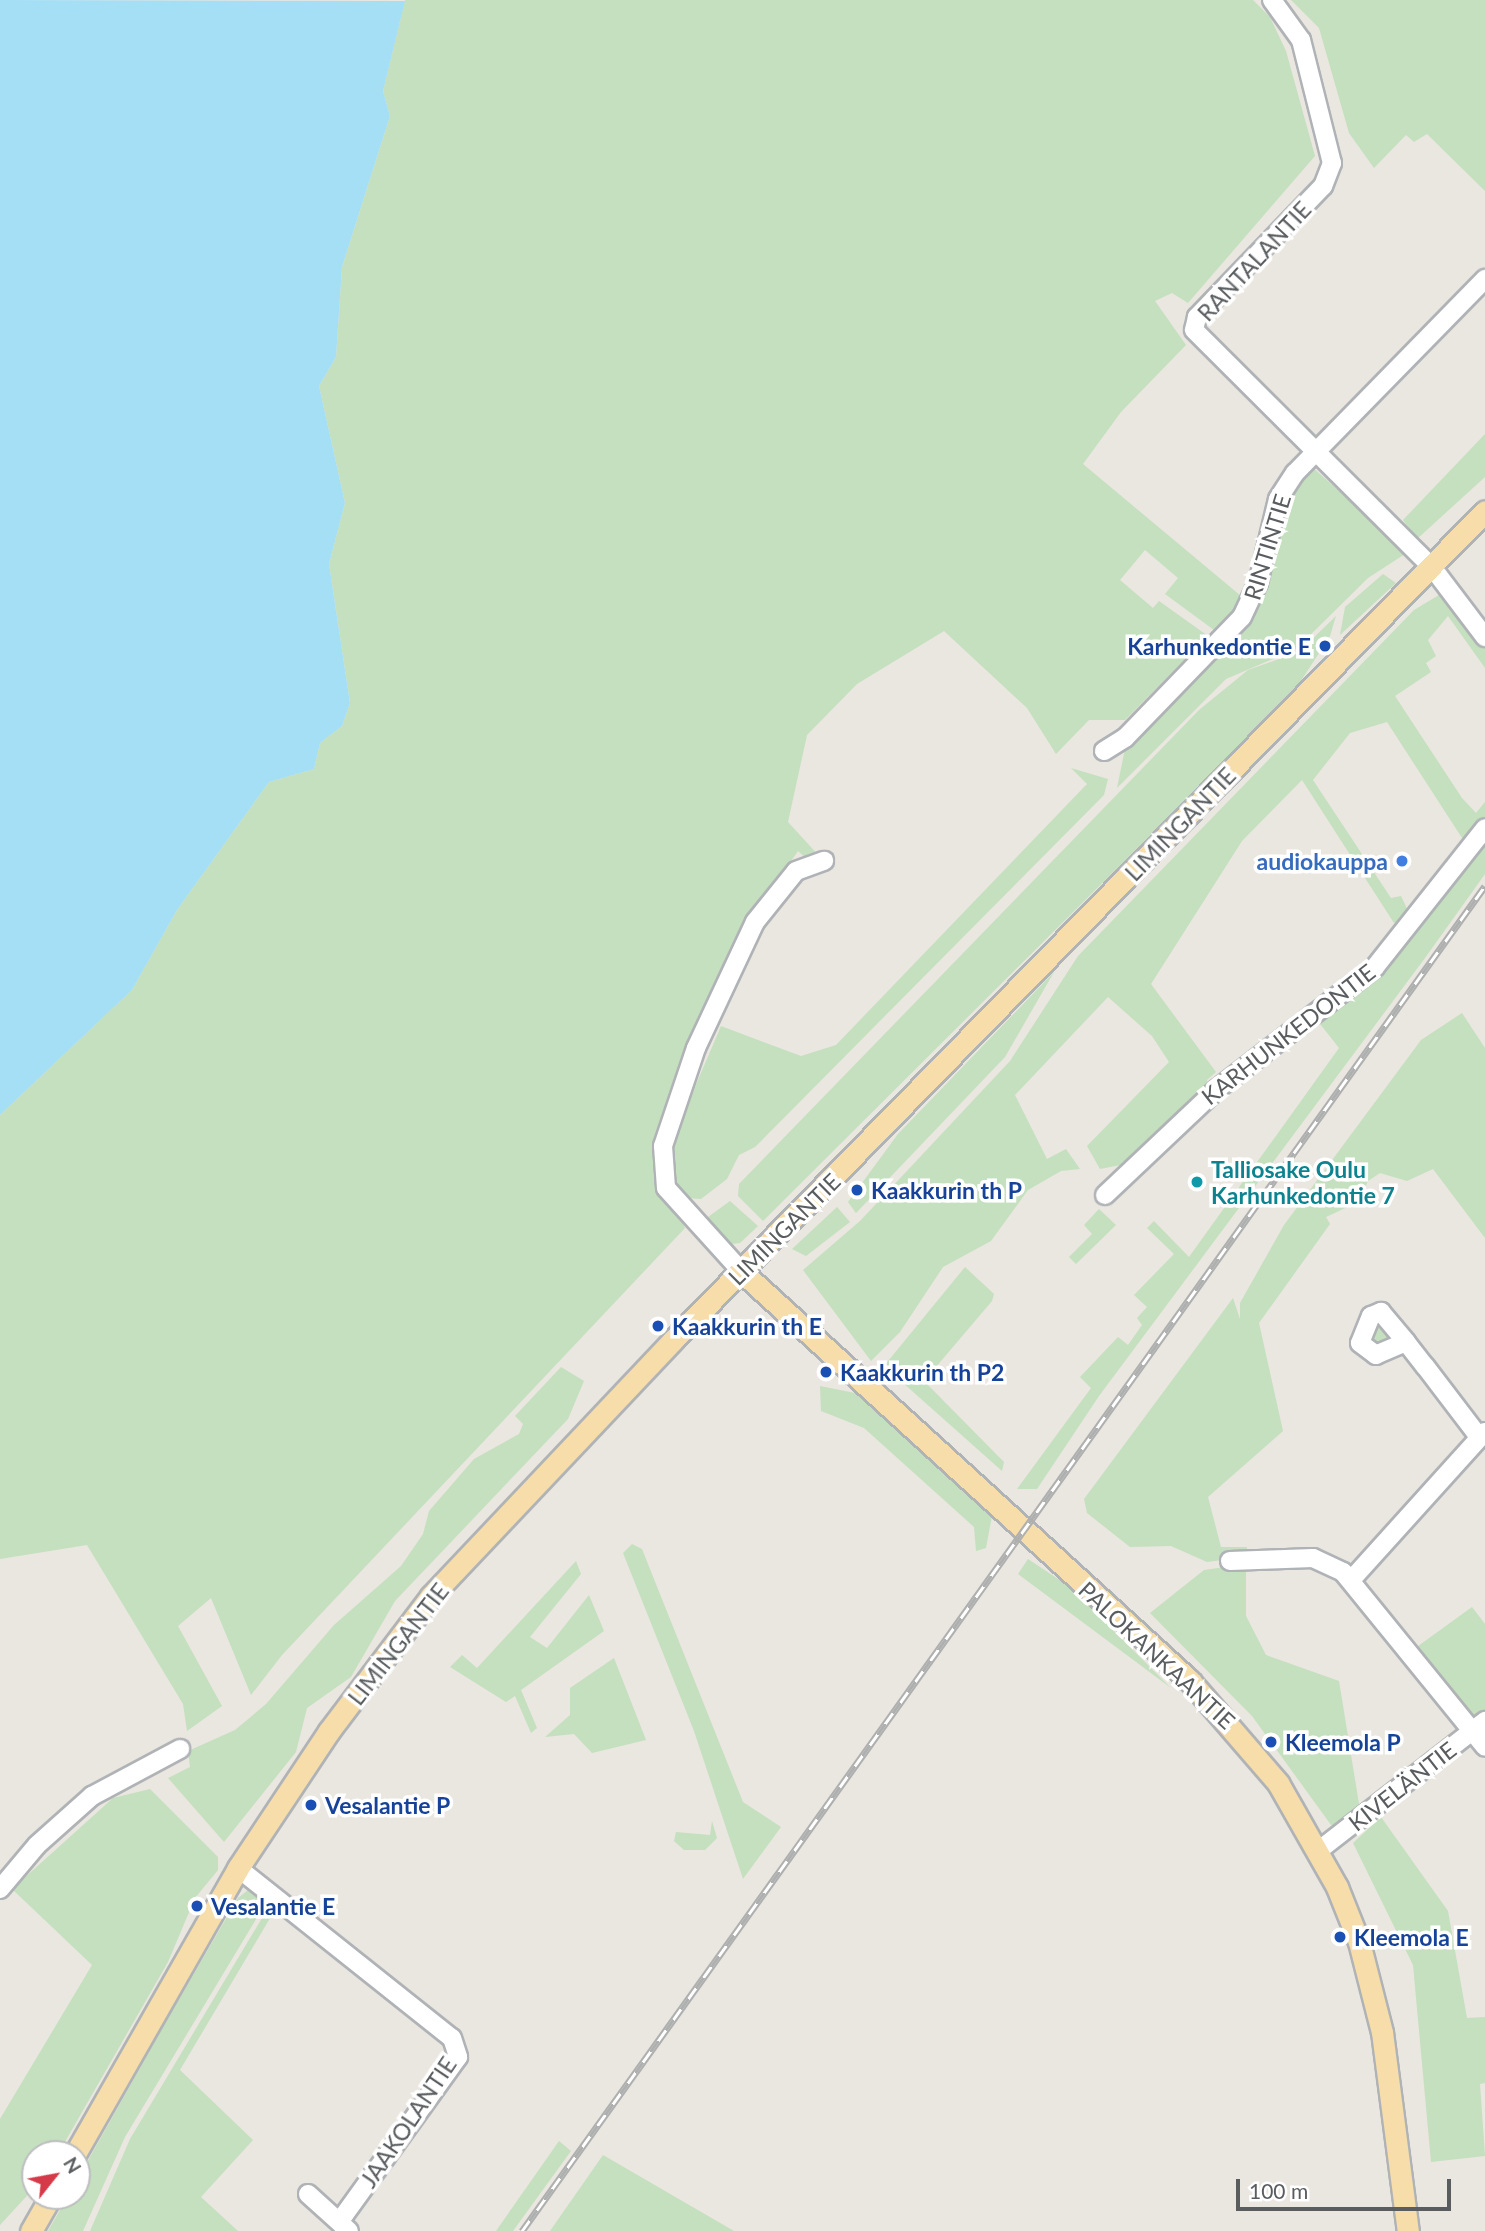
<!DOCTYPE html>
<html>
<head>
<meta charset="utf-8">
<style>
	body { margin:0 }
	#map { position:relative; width:1485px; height:2231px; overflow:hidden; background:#eae6e0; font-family:Lato,sans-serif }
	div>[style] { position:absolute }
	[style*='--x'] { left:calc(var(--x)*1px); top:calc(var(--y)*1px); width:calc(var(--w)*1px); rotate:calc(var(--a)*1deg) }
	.green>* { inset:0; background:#c4e0be }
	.water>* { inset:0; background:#a5dff5 }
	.roads { filter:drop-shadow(2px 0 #b0b3b6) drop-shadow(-2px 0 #b0b3b6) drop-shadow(0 2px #b0b3b6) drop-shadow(0 -2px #b0b3b6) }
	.minor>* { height:18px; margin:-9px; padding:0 9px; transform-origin:9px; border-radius:9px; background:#fff }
	.major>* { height:21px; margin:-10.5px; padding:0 10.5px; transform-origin:10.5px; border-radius:10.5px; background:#f6dda9 }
	.rail>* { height:7px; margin-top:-3.5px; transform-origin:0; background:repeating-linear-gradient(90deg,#fff 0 13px,#aeafaf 0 26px); box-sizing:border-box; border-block:2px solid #aeafaf }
	.dots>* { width:19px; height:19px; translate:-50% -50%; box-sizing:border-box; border:4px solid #fff; border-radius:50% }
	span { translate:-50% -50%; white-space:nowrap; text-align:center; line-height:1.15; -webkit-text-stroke:7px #fff; paint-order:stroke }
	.street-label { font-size:23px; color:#595d5f }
	.transit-label { font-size:23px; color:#164399; font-weight:700 }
	.right { translate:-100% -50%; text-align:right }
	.left { translate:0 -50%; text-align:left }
	.shop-label { font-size:23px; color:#366cbe; font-weight:700 }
	.culture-label { font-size:23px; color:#0d838f; font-weight:700 }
	.north { position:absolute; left:21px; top:2140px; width:70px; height:70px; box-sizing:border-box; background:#fff; border:2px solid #bdbebf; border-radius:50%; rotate:59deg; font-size:19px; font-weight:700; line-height:28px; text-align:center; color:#595d5f }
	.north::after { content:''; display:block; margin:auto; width:24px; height:32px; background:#d53a48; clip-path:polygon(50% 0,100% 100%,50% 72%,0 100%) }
	.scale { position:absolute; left:1236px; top:2179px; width:215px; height:32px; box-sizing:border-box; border:4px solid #595d5f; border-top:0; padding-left:9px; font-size:21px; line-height:24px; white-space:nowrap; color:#595d5f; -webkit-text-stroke:5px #fff; paint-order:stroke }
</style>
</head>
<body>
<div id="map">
	<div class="green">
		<div style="clip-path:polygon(405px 0,1253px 0,1270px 17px,1286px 51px,1315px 156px,1188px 303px,1172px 293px,1155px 301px,1186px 345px,1121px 412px,1083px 464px,1241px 596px,1233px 611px,1214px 630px,1165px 594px,1178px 578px,1145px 550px,1120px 580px,1153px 608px,1159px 601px,1208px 636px,1125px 720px,1089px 720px,1056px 754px,1027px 708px,944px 631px,857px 684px,807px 735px,788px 822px,821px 858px,808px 860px,798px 851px,751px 919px,680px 1066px,661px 1127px,654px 1162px,685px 1228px,282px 1655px,251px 1695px,211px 1598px,178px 1626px,222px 1706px,187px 1731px,183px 1704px,87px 1545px,0 1559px,0 1115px,132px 990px,177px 910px,269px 782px,314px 769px,320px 743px,342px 726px,350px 703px,329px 564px,345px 503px,319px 386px,336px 357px,342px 267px,390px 116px,383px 91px)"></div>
		<div style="clip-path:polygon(1291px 0,1485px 0,1485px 191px,1427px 134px,1414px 142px,1406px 135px,1374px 168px,1349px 133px,1319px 28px)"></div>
		<div style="clip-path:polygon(1485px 434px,1485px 477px,1417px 539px,1403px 520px)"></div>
		<div style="clip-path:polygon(1311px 466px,1408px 552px,1368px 578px,1296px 649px,1226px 679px,1117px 788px,1126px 744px,1245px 621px,1283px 501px)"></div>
		<div style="clip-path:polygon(1383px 574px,1396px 583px,1340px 635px,1345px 607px)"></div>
		<div style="clip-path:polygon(1439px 595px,1485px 648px,1485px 668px,1448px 616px,1428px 640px,1436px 656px,1426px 663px,1431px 672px,1395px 696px,1462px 798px,1476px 813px,1485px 802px,1485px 818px,1464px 841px,1387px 722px,1350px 733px,1313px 780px,1391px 898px,1401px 896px,1410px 915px,1394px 923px,1302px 780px,1242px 841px,1151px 984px,1216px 1072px,1207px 1080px,1209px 1087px,1131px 1163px,1100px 1169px,1087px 1146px,1169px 1062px,1152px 1036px,1108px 997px,1015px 1095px,1047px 1159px,1066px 1149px,1080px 1169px,1061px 1171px,1028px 1190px,991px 1241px,943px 1267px,900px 1332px,871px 1361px,803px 1270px,860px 1221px,1010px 1061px,1078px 956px,1414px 610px)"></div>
		<div style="clip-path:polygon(1336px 616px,1330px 636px,1293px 693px,763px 1221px,738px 1196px,739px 1184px,1199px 710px,1248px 670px,1299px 652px)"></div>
		<div style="clip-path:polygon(1071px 768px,1108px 779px,1104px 795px,755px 1147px,739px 1155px,727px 1179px,701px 1199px,686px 1198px,672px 1175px,668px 1150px,721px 1026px,801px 1056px,836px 1045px,1087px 784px)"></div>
		<div style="clip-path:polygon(1485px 838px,1485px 874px,1425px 958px,1099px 1396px,1037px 1489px,1017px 1489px,1091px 1388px,1080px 1377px,1118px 1337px,1128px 1345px,1142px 1325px,1137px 1318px,1147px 1307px,1134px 1295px,1174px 1254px,1147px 1228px,1154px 1221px,1189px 1257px,1339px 1048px,1317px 1020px)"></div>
		<div style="clip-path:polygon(1054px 972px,1005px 1057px,856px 1213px,848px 1202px,898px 1134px)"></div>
		<div style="clip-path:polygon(1462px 1013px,1485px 1048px,1485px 1238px,1433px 1169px,1407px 1181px,1380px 1173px,1368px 1181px,1358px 1202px,1326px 1217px,1330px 1224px,1259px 1323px,1283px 1431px,1208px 1497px,1221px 1547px,1247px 1547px,1246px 1557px,1207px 1562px,1171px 1546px,1130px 1547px,1087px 1513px,1084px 1499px,1233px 1298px,1240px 1319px,1240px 1303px,1284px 1225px,1421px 1040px)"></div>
		<div style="clip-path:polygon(730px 1201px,758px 1226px,740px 1243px,724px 1245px,704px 1220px)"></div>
		<div style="clip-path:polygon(837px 1207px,850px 1222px,806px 1256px,792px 1249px)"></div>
		<div style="clip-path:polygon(1099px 1209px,1116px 1225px,1076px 1264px,1069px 1257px,1092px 1234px,1084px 1225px)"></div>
		<div style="clip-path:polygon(965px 1267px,994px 1294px,992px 1301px,924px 1381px,1004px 1462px,1002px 1471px,884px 1366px)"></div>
		<div style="clip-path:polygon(1379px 1318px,1396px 1336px,1376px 1350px,1367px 1332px)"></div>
		<div style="clip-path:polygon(561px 1367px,584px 1381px,568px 1419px,395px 1601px,351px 1677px,307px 1708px,296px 1752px,224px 1842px,168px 1778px,190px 1767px,188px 1751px,235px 1730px,266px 1704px,334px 1625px,401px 1566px,423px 1534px,429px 1511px,474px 1459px,519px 1434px,523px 1424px,515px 1416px)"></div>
		<div style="clip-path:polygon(820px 1386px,860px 1394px,992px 1516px,986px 1548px,976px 1551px,974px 1527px,864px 1428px,821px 1411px)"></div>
		<div style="clip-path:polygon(632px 1544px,642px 1549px,743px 1802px,781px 1827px,743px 1879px,694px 1731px,623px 1553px)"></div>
		<div style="clip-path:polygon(1028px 1559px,1070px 1587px,1171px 1688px,1018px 1574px)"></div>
		<div style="clip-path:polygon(576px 1561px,581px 1574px,530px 1637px,547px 1648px,589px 1595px,604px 1631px,521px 1690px,537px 1728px,531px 1733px,515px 1696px,506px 1702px,450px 1667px,462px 1655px,477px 1668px)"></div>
		<div style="clip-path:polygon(1246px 1564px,1246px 1616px,1266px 1655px,1339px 1681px,1360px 1810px,1334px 1829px,1252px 1716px,1150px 1613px,1204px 1570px)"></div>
		<div style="clip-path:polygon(1472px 1607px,1485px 1624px,1485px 1712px,1474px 1716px,1414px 1649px)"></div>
		<div style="clip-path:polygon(614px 1658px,646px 1740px,592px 1753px,574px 1734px,545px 1737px,570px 1715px,570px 1688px)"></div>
		<div style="clip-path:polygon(150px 1789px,218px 1857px,218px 1870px,195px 1898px,168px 1962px,58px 2154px,35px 2154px,35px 2187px,0 2225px,0 2119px,92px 1965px,12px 1889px,113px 1798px)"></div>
		<div style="clip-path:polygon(1381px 1817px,1448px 1911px,1467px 2018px,1485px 2017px,1485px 2083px,1480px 2084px,1485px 2156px,1431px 2162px,1413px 1965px,1353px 1843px)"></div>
		<div style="clip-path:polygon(712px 1821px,717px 1838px,705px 1850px,684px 1850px,674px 1841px,676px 1832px,710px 1835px)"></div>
		<div style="clip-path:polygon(253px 1886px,270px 1896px,125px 2137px,83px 2231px,48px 2231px,68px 2196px,77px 2196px,77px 2180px,167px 2020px,238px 1898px)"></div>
		<div style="clip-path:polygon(271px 1903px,358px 1967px,359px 1975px,276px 1908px,180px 2070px,253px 2140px,201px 2197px,238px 2231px,90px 2231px,130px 2139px)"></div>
		<div style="clip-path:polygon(559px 2141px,571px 2151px,513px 2231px,496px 2231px)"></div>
		<div style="clip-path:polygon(603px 2155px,734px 2231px,550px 2231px)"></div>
	</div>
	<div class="water">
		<div style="clip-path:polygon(0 0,405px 1px,383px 91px,390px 116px,342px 267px,336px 357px,319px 386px,345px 503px,329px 564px,350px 703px,342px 726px,320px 743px,314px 769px,269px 782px,177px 910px,132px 990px,0 1115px)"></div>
	</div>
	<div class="roads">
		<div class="minor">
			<div style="--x:1272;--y:0;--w:49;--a:54.1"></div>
			<div style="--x:1301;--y:40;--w:127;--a:75.9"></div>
			<div style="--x:1332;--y:163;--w:25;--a:111"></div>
			<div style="--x:1323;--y:186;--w:182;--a:133.9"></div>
			<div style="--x:1197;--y:317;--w:13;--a:103"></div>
			<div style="--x:1194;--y:330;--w:336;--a:44.9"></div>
			<div style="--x:1432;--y:567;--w:88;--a:52.9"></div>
			<div style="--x:1104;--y:751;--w:25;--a:-32"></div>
			<div style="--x:1125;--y:738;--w:168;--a:-46"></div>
			<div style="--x:1242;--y:617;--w:38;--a:-65"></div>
			<div style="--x:1258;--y:583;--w:86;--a:-76.6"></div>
			<div style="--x:1278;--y:499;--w:31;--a:-57"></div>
			<div style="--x:1295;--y:473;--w:272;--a:-45.6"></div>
			<div style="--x:1105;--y:1195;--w:153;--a:-43.4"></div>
			<div style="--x:1216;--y:1090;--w:201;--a:-37.7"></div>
			<div style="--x:1375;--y:967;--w:177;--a:-51.6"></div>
			<div style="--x:742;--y:1272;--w:113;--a:-132.1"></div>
			<div style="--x:666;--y:1188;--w:42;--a:-94.1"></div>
			<div style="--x:663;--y:1146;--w:103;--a:-71.4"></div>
			<div style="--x:696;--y:1048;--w:139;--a:-64.9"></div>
			<div style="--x:755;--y:922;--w:65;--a:-51.2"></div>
			<div style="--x:796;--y:871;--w:30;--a:-20"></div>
			<div style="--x:1406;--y:1342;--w:33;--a:157"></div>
			<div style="--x:1376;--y:1355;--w:20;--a:-143"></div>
			<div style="--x:1360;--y:1343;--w:29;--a:-68"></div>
			<div style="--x:1371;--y:1316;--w:11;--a:-22"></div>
			<div style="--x:1381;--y:1312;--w:39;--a:50"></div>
			<div style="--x:1406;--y:1342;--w:31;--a:52"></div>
			<div style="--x:1425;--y:1366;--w:89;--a:52.7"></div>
			<div style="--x:1230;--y:1561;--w:83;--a:-2.1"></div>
			<div style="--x:1313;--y:1558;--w:33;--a:25"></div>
			<div style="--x:1343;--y:1572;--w:225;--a:50.9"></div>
			<div style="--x:1352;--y:1579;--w:198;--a:-47.9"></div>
			<div style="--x:1318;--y:1851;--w:212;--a:-37.9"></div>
			<div style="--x:238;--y:1868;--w:273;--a:38.5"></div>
			<div style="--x:452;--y:2038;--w:20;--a:72"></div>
			<div style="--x:458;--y:2057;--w:203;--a:125.8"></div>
			<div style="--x:0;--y:1889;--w:57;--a:-49.9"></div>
			<div style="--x:37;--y:1845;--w:74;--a:-41.7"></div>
			<div style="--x:92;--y:1796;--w:100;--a:-28.1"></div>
			<div style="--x:308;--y:2194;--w:55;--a:42.1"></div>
		</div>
		<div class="major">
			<div style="--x:742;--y:1272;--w:607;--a:42.39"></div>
			<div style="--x:1190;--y:1681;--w:135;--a:49.2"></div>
			<div style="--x:1278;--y:1783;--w:120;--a:60.4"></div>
			<div style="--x:1337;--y:1887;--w:59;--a:68.2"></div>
			<div style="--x:1359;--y:1942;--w:93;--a:75.7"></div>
			<div style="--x:1382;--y:2032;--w:201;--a:82.6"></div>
			<div style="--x:75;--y:2154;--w:329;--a:-60.3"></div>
			<div style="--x:238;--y:1868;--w:164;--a:-56.4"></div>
			<div style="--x:329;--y:1731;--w:169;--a:-52.9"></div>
			<div style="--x:431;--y:1596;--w:352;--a:-46.6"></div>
			<div style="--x:673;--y:1340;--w:1160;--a:-45.59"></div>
			<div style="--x:31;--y:2231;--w:40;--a:-60.3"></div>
		</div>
	</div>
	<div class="rail">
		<div style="--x:522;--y:2231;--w:1654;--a:-54.4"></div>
	</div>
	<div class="dots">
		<div style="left:1325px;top:646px;background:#1a4fb4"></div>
		<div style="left:1402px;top:861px;background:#3f7fe0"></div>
		<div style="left:1197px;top:1182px;background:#0f9aa8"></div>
		<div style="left:857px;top:1190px;background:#1a4fb4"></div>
		<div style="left:658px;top:1326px;background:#1a4fb4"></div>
		<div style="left:826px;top:1372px;background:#1a4fb4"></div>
		<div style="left:1271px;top:1742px;background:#1a4fb4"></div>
		<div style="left:311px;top:1805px;background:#1a4fb4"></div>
		<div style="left:197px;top:1906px;background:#1a4fb4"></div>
		<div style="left:1340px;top:1937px;background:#1a4fb4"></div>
	</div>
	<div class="street-label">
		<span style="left:1254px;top:261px;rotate:-47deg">RANTALANTIE</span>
		<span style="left:1267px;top:547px;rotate:-73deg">RINTINTIE</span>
		<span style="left:1180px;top:824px;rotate:-46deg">LIMINGANTIE</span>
		<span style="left:1288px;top:1034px;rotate:-38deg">KARHUNKEDONTIE</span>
		<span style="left:784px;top:1229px;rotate:-45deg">LIMINGANTIE</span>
		<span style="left:398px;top:1644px;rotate:-52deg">LIMINGANTIE</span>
		<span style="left:1157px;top:1655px;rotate:43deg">PALOKANKAANTIE</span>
		<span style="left:1402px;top:1786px;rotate:-38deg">KIVELÄNTIE</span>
		<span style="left:408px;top:2122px;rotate:-56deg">JAAKOLANTIE</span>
	</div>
	<div class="transit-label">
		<span class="right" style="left:1311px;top:646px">Karhunkedontie E</span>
		<span class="left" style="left:871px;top:1190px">Kaakkurin th P</span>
		<span class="left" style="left:672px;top:1326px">Kaakkurin th E</span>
		<span class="left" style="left:840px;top:1372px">Kaakkurin th P2</span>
		<span class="left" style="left:1285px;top:1742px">Kleemola P</span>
		<span class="left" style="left:325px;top:1805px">Vesalantie P</span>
		<span class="left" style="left:211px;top:1906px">Vesalantie E</span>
		<span class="left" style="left:1354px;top:1937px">Kleemola E</span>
	</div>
	<div class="shop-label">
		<span class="right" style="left:1388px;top:861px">audiokauppa</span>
	</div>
	<div class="culture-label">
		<span class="left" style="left:1211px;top:1182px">Talliosake Oulu<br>Karhunkedontie 7</span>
	</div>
	<div class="north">N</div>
	<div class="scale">100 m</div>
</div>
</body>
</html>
